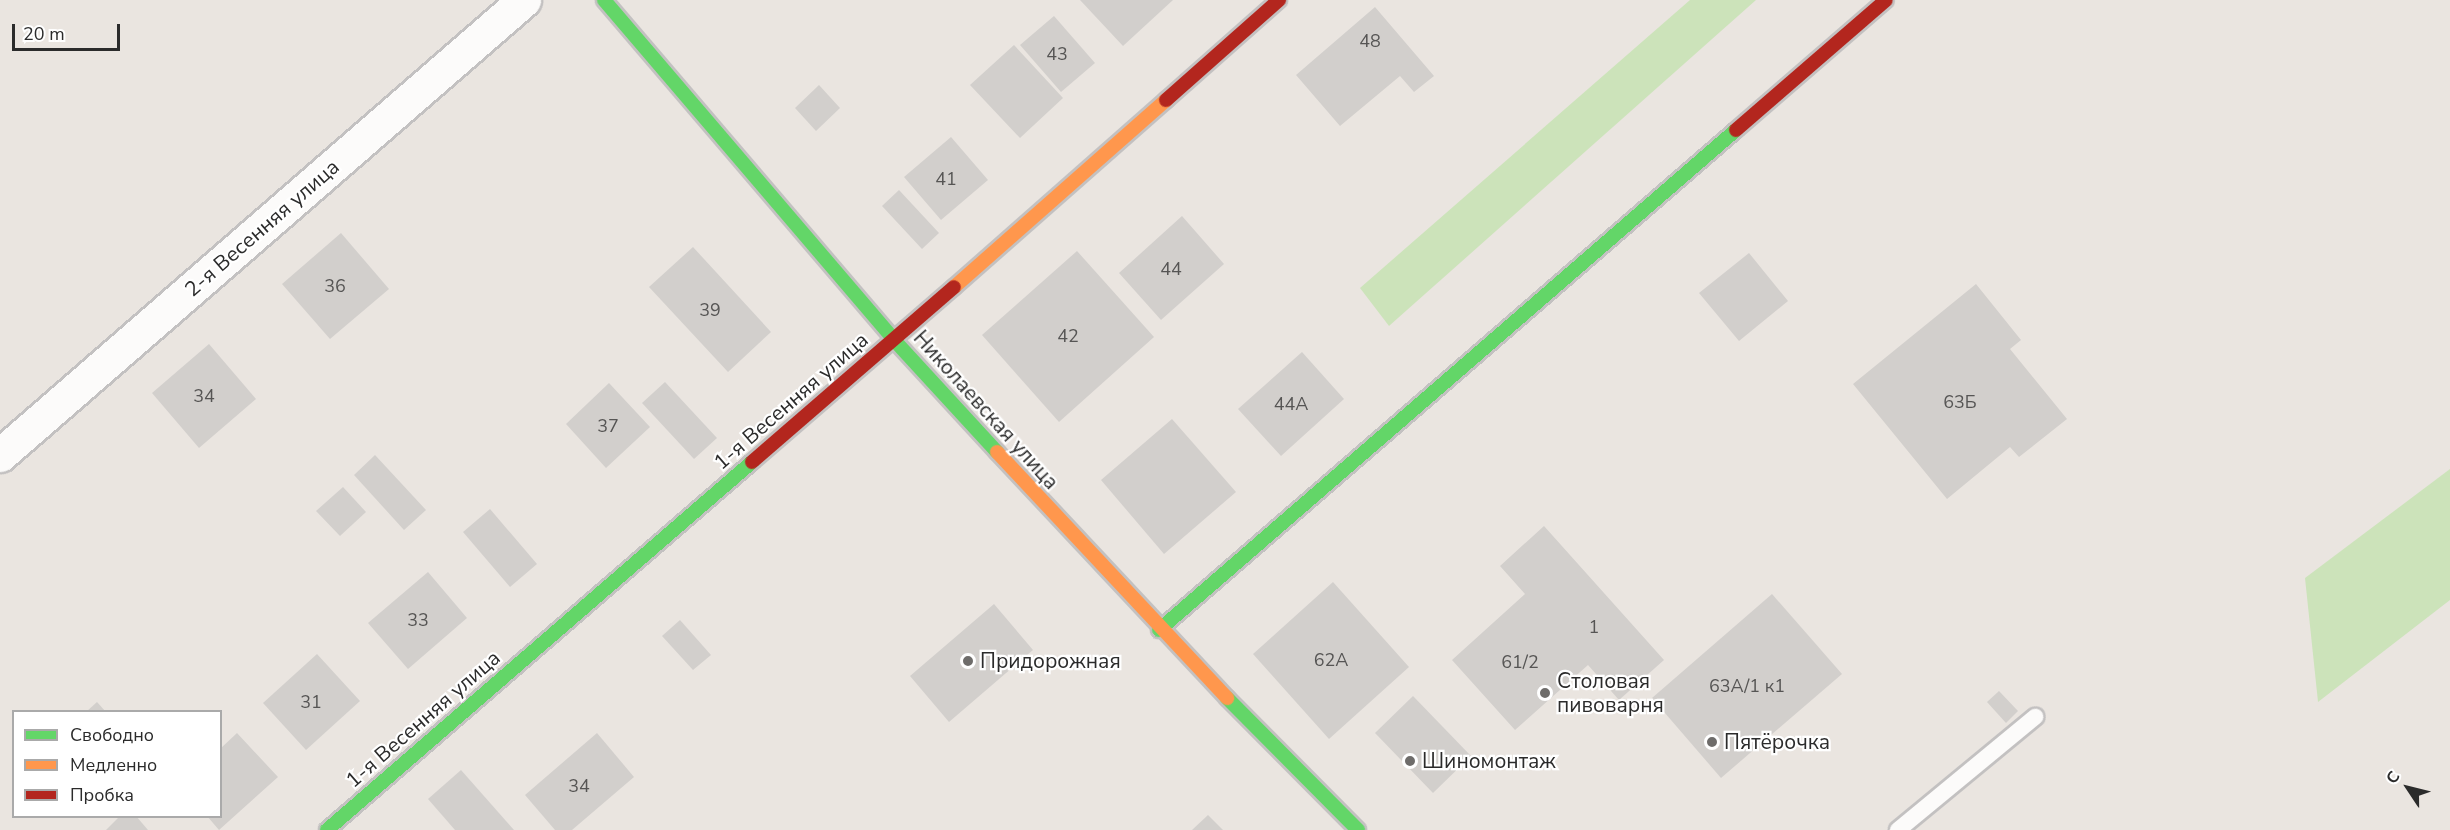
<!DOCTYPE html>
<html>
<head>
<meta charset="utf-8">
<style>
	body { margin:0 }
	#map { position:relative; width:2450px; height:830px; overflow:hidden; background:#eae5e0; font-family:"Nunito Sans",sans-serif }
	div>[style] { position:absolute }
	[style*='--x'] { left:calc(var(--x)*1px); top:calc(var(--y)*1px); width:calc(var(--w)*1px); rotate:calc(var(--a)*1deg) }
	.green>* { inset:0; background:#cce3ba }
	.building>* { inset:0; background:#d2cfcc }
	.roads { filter:drop-shadow(2px 0 #c3c1c1) drop-shadow(-2px 0 #c3c1c1) drop-shadow(0 2px #c3c1c1) drop-shadow(0 -2px #c3c1c1) }
	.lane>* { height:16px; margin:-8px; padding:0 8px; transform-origin:8px; border-radius:8px; background:#fcfbfa }
	.street>* { height:33px; margin:-16.5px; padding:0 16.5px; transform-origin:16.5px; border-radius:16.5px; background:#fcfbfa }
	.fast>* { height:14px; margin:-7px; padding:0 7px; transform-origin:7px; border-radius:7px; background:#63d668 }
	.slow>* { height:14px; margin:-7px; padding:0 7px; transform-origin:7px; border-radius:7px; background:#ff974d }
	.jam>* { height:14px; margin:-7px; padding:0 7px; transform-origin:7px; border-radius:7px; background:#b3261e }
	.dots>* { width:16px; height:16px; translate:-50% -50%; box-sizing:border-box; border:3px solid #fff; border-radius:50% }
	span { translate:-50% -50%; white-space:nowrap; text-align:center; line-height:1.15; -webkit-text-stroke:4.5px #fff; paint-order:stroke }
	.number-label { font-size:18px; color:#565554 }
	.number-label span { -webkit-text-stroke-width:0 }
	.street-label { font-size:21px; color:#2b2b2b }
	.poi-label { font-size:21px; color:#2b2b2b }
	.left { translate:0 -50%; text-align:left }
	.legend { position:absolute; left:12px; top:710px; width:210px; height:108px; box-sizing:border-box; background:#fff; border:2px solid #aaa; margin:0; padding:8px 10px; list-style:none; font-size:18px; color:#2b2b2b }
	.legend li { display:flex; align-items:center; gap:12px; height:30px }
	.legend b { width:30px; border:2px solid #aaa }
	.north { position:absolute; left:2378px; top:758px; width:60px; height:60px; -webkit-text-stroke:4px #fff; paint-order:stroke; rotate:305deg; font-size:16px; font-weight:700; line-height:24px; text-align:center; color:#2b2b2b }
	.north::after { content:''; display:block; margin:auto; width:21px; height:27px; background:#2b2b2b; clip-path:polygon(50% 0,100% 100%,50% 72%,0 100%) }
	.scale { position:absolute; left:12px; top:24px; width:108px; height:27px; box-sizing:border-box; border:3px solid #2b2b2b; border-top:0; padding-left:8px; font-size:18px; line-height:21px; white-space:nowrap; color:#2b2b2b; -webkit-text-stroke:4px #fff; paint-order:stroke }
</style>
</head>
<body>
<div id="map">
	<div class="green">
		<div style="clip-path:polygon(1690px 0,1756px 0,1389px 326px,1360px 288px)"></div>
		<div style="clip-path:polygon(2450px 469px,2450px 600px,2318px 702px,2305px 578px)"></div>
	</div>
	<div class="building">
		<div style="clip-path:polygon(1080px 0,1173px 0,1123px 46px)"></div>
		<div style="clip-path:polygon(1375px 7px,1434px 76px,1414px 92px,1400px 76px,1340px 126px,1296px 75px)"></div>
		<div style="clip-path:polygon(1054px 16px,1095px 63px,1061px 92px,1020px 45px)"></div>
		<div style="clip-path:polygon(1014px 45px,1063px 98px,1020px 138px,970px 85px)"></div>
		<div style="clip-path:polygon(819px 85px,840px 108px,816px 131px,795px 108px)"></div>
		<div style="clip-path:polygon(951px 137px,988px 180px,941px 220px,904px 177px)"></div>
		<div style="clip-path:polygon(899px 190px,939px 233px,922px 249px,882px 206px)"></div>
		<div style="clip-path:polygon(1182px 216px,1224px 264px,1161px 320px,1119px 273px)"></div>
		<div style="clip-path:polygon(341px 233px,389px 289px,330px 339px,282px 284px)"></div>
		<div style="clip-path:polygon(693px 247px,771px 332px,728px 372px,649px 287px)"></div>
		<div style="clip-path:polygon(1077px 251px,1154px 337px,1059px 422px,982px 335px)"></div>
		<div style="clip-path:polygon(1749px 253px,1788px 301px,1739px 341px,1699px 293px)"></div>
		<div style="clip-path:polygon(1976px 284px,2021px 340px,2010px 349px,2067px 419px,2019px 457px,2010px 447px,1947px 499px,1853px 384px)"></div>
		<div style="clip-path:polygon(209px 344px,256px 399px,199px 448px,152px 393px)"></div>
		<div style="clip-path:polygon(1302px 352px,1344px 399px,1281px 456px,1238px 409px)"></div>
		<div style="clip-path:polygon(665px 382px,717px 438px,694px 459px,642px 403px)"></div>
		<div style="clip-path:polygon(609px 383px,650px 427px,606px 468px,566px 424px)"></div>
		<div style="clip-path:polygon(1172px 419px,1236px 492px,1164px 554px,1101px 480px)"></div>
		<div style="clip-path:polygon(375px 455px,426px 510px,404px 530px,354px 475px)"></div>
		<div style="clip-path:polygon(343px 487px,366px 512px,340px 536px,316px 511px)"></div>
		<div style="clip-path:polygon(490px 509px,537px 564px,510px 587px,463px 532px)"></div>
		<div style="clip-path:polygon(1544px 526px,1664px 660px,1619px 700px,1588px 665px,1515px 730px,1452px 660px,1525px 594px,1500px 566px)"></div>
		<div style="clip-path:polygon(428px 572px,467px 618px,408px 669px,368px 623px)"></div>
		<div style="clip-path:polygon(1333px 582px,1409px 667px,1329px 739px,1253px 654px)"></div>
		<div style="clip-path:polygon(1772px 594px,1842px 674px,1721px 778px,1652px 698px)"></div>
		<div style="clip-path:polygon(994px 604px,1033px 650px,949px 722px,910px 676px)"></div>
		<div style="clip-path:polygon(680px 620px,711px 655px,693px 670px,662px 636px)"></div>
		<div style="clip-path:polygon(317px 654px,360px 701px,306px 750px,263px 703px)"></div>
		<div style="clip-path:polygon(1999px 691px,2018px 711px,2006px 723px,1987px 702px)"></div>
		<div style="clip-path:polygon(1413px 696px,1471px 756px,1433px 793px,1375px 733px)"></div>
		<div style="clip-path:polygon(97px 702px,106px 712px,86px 712px)"></div>
		<div style="clip-path:polygon(237px 733px,278px 777px,219px 830px,207px 816px,220px 816px,220px 749px)"></div>
		<div style="clip-path:polygon(597px 733px,634px 777px,572px 830px,555px 830px,525px 795px)"></div>
		<div style="clip-path:polygon(461px 770px,514px 830px,455px 830px,428px 799px)"></div>
		<div style="clip-path:polygon(1208px 815px,1223px 830px,1192px 830px)"></div>
		<div style="clip-path:polygon(120px 816px,136px 816px,148px 830px,106px 830px)"></div>
	</div>
	<div class="roads">
		<div class="lane">
			<div style="--x:1898;--y:830;--w:178;--a:-39.5"></div>
		</div>
		<div class="street">
			<div style="--x:0;--y:455;--w:694;--a:-40.97"></div>
		</div>
		<div class="fast">
			<div style="--x:604;--y:0;--w:447;--a:49.5"></div>
			<div style="--x:894;--y:340;--w:152;--a:47.4"></div>
			<div style="--x:1159;--y:630;--w:763;--a:-40.91"></div>
			<div style="--x:1227;--y:698;--w:186;--a:45.2"></div>
			<div style="--x:327;--y:830;--w:562;--a:-40.89"></div>
		</div>
		<div class="slow">
			<div style="--x:954;--y:287;--w:283;--a:-41.4"></div>
			<div style="--x:997;--y:452;--w:337;--a:46.9"></div>
		</div>
		<div class="jam">
			<div style="--x:1166;--y:100;--w:151;--a:-41.5"></div>
			<div style="--x:1736;--y:130;--w:198;--a:-40.9"></div>
			<div style="--x:752;--y:462;--w:267;--a:-40.9"></div>
		</div>
	</div>
	<div class="dots">
		<div style="left:968px;top:661px;background:#6e6c6a"></div>
		<div style="left:1545px;top:693px;background:#6e6c6a"></div>
		<div style="left:1712px;top:742px;background:#6e6c6a"></div>
		<div style="left:1410px;top:761px;background:#6e6c6a"></div>
	</div>
	<div class="number-label">
		<span style="left:1370px;top:41px">48</span>
		<span style="left:1057px;top:54px">43</span>
		<span style="left:946px;top:179px">41</span>
		<span style="left:1171px;top:269px">44</span>
		<span style="left:335px;top:286px">36</span>
		<span style="left:710px;top:310px">39</span>
		<span style="left:1068px;top:336px">42</span>
		<span style="left:204px;top:396px">34</span>
		<span style="left:1960px;top:402px">63Б</span>
		<span style="left:1291px;top:404px">44А</span>
		<span style="left:608px;top:426px">37</span>
		<span style="left:418px;top:620px">33</span>
		<span style="left:1594px;top:627px">1</span>
		<span style="left:1331px;top:660px">62А</span>
		<span style="left:1520px;top:662px">61/2</span>
		<span style="left:1747px;top:686px">63А/1 к1</span>
		<span style="left:311px;top:702px">31</span>
		<span style="left:579px;top:786px">34</span>
	</div>
	<div class="street-label">
		<span style="left:262px;top:228px;rotate:-41deg">2-я Весенняя улица</span>
		<span style="left:791px;top:401px;rotate:-41deg">1-я Весенняя улица</span>
		<span style="left:986px;top:410px;rotate:48deg">Николаевская улица</span>
		<span style="left:423px;top:719px;rotate:-41deg">1-я Весенняя улица</span>
	</div>
	<div class="poi-label">
		<span class="left" style="left:980px;top:661px">Придорожная</span>
		<span class="left" style="left:1557px;top:693px">Столовая<br>пивоварня</span>
		<span class="left" style="left:1724px;top:742px">Пятёрочка</span>
		<span class="left" style="left:1422px;top:761px">Шиномонтаж</span>
	</div>
	<ul class="legend">
	<li><b style="height:8px;background:#63d668"></b>Свободно</li>
	<li><b style="height:8px;background:#ff974d"></b>Медленно</li>
	<li><b style="height:8px;background:#b3261e"></b>Пробка</li>
	</ul>
	<div class="north">С</div>
	<div class="scale">20 m</div>
</div>
</body>
</html>
